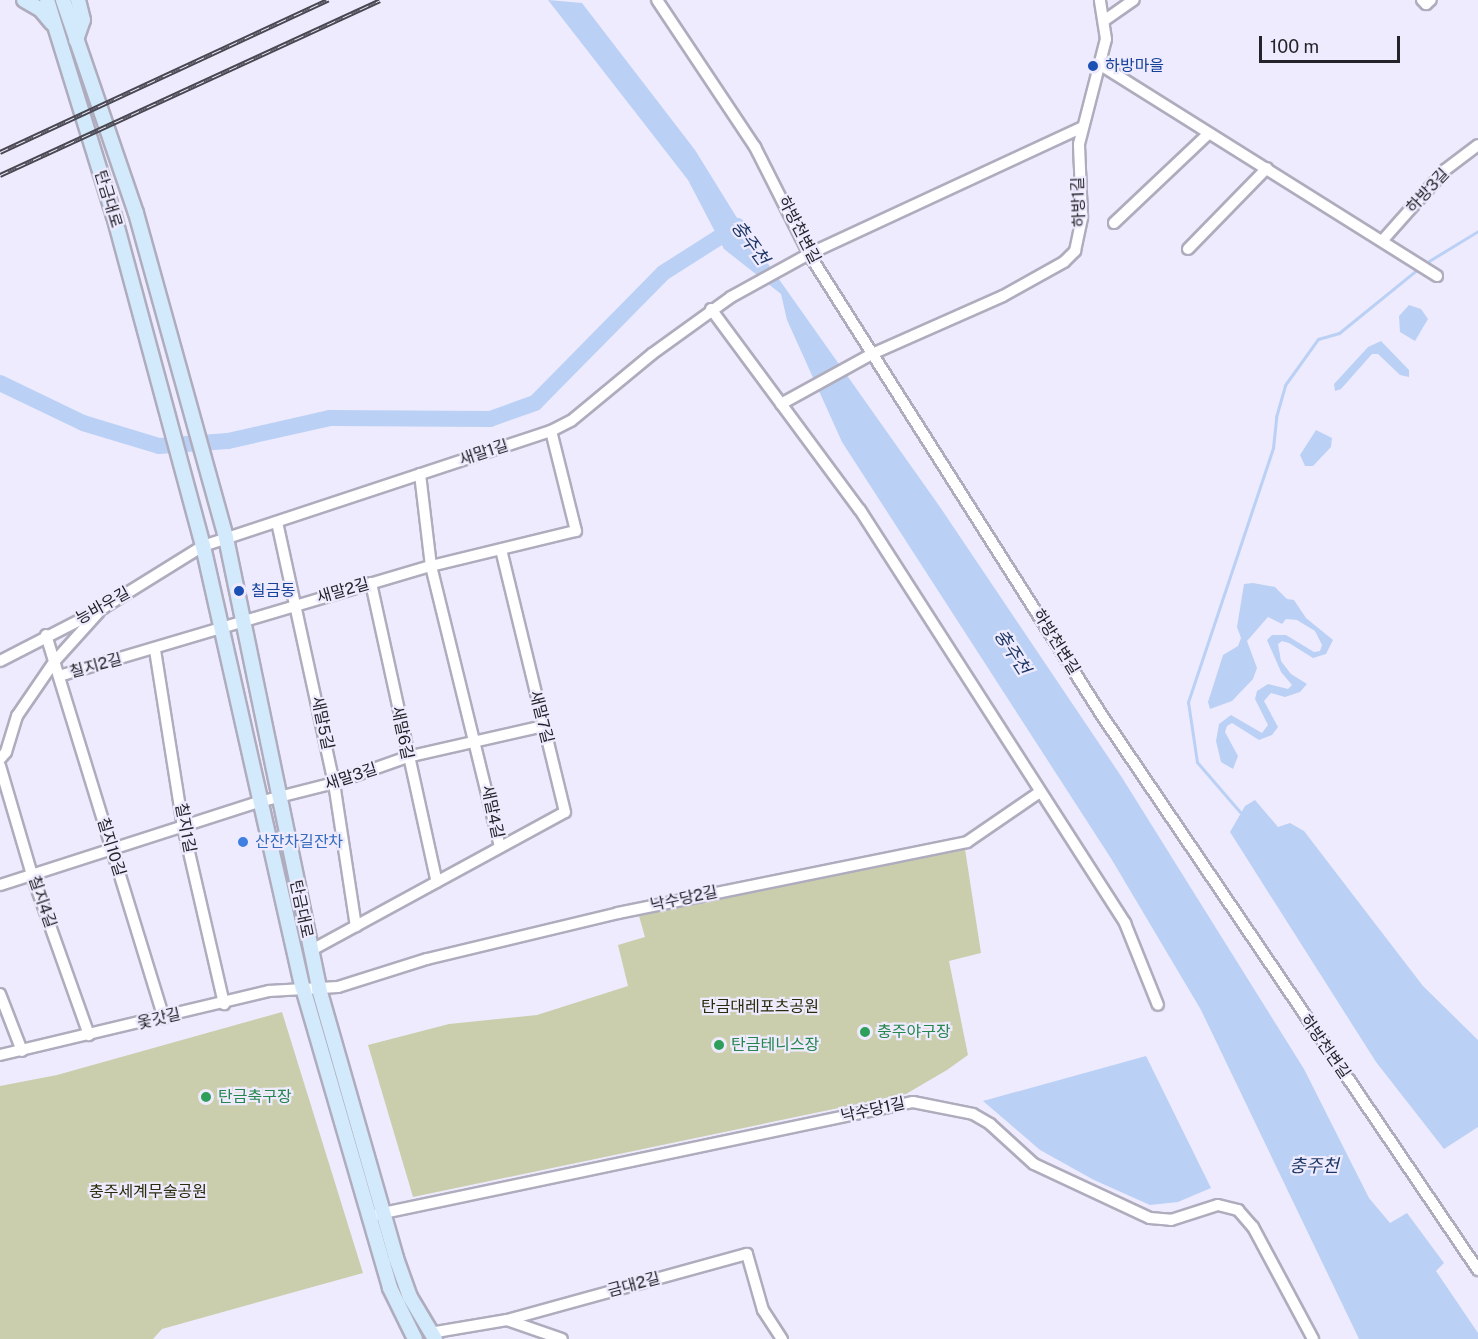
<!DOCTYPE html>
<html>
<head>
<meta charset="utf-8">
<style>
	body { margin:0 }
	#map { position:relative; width:1478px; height:1339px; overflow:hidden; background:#efebfe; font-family:"Public Sans","Noto Sans KR",sans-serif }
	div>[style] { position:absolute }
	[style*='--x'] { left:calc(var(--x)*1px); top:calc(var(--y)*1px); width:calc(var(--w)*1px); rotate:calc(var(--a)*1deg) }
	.green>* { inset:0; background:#cacead }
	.water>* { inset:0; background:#bad1f5 }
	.stream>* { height:3px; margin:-1.5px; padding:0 1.5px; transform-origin:1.5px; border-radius:1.5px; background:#bad1f5 }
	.river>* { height:16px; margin:-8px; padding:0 8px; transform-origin:8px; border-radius:8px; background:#bad1f5 }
	.roads { filter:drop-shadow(2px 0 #afacbd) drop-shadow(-2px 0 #afacbd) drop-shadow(0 2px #afacbd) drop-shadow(0 -2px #afacbd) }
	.minor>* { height:10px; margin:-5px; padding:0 5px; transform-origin:5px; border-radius:5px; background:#fff }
	.major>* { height:14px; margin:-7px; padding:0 7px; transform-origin:7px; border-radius:7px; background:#d3eafc }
	.rail>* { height:5px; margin-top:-2.5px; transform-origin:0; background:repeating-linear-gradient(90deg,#efebfe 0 9px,#494751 0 18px); box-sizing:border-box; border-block:2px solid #494751 }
	.dots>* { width:16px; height:16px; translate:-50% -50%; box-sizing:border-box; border:3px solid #efebfe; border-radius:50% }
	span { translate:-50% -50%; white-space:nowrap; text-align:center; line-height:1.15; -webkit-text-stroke:4.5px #efebfe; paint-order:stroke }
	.transit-label { font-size:16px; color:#164399 }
	.left { translate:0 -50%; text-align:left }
	.street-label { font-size:16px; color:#24232a }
	.shop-label { font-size:16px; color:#366cbe }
	.park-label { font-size:16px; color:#2a2d0b }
	.leisure-label { font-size:16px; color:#27864d }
	.water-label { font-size:18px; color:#1c3765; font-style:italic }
	.scale { position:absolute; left:1259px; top:36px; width:141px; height:27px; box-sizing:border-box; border:3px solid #24232a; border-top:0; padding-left:8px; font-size:18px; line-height:21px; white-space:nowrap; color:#24232a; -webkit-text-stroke:4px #efebfe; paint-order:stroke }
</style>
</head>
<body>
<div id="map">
	<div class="green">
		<div style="clip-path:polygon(965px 849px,981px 953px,949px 961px,968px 1055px,947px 1070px,906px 1094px,413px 1197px,368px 1045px,449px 1024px,537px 1015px,628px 986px,618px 945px,645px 937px,639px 916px)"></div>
		<div style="clip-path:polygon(282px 1012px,363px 1273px,162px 1329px,153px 1339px,0 1339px,0 1086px,57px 1075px)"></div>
	</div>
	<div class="water">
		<div style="clip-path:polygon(548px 0,582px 3px,695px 150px,747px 234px,940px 507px,1121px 776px,1304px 1069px,1369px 1198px,1390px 1223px,1407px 1213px,1444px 1263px,1436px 1271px,1478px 1333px,1478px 1339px,1359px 1339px,1201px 1010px,1112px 860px,842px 442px,787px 320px,781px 294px,724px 249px,688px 180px)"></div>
		<div style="clip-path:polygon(1409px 305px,1421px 309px,1428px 319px,1415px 341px,1400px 332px,1399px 316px)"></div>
		<div style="clip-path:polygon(1381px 341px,1409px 370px,1409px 377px,1400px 375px,1378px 354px,1372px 354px,1341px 389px,1335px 391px,1334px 384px,1368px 347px)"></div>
		<div style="clip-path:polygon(1316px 430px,1332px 438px,1331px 447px,1313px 466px,1305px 466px,1300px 455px)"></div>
		<div style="clip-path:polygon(1253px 583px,1275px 587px,1287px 599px,1294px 600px,1306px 618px,1333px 640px,1326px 654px,1313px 658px,1289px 643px,1282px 641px,1278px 644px,1281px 661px,1291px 674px,1307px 684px,1300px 692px,1285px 697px,1271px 693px,1264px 701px,1278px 727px,1272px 735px,1259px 740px,1232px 723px,1227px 726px,1225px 732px,1238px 756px,1233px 769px,1221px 762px,1216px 741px,1219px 724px,1231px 715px,1262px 733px,1268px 725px,1255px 699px,1257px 691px,1268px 684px,1288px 689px,1292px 685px,1281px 672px,1267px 640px,1272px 635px,1286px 635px,1314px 652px,1320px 651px,1322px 645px,1315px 631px,1297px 620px,1286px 619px,1282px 624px,1268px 617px,1247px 641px,1257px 668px,1253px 679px,1232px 701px,1210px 709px,1208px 702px,1223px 655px,1238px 646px,1241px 638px,1237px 627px,1244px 584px)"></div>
		<div style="clip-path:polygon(1255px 800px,1278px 827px,1290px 823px,1304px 831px,1423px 986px,1478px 1040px,1478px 1127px,1444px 1149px,1376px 1062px,1230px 832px,1245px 806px)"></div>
		<div style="clip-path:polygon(1146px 1056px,1211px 1188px,1178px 1202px,1150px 1205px,1094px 1180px,1040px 1150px,983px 1101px)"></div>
	</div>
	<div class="stream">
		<div style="--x:1424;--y:264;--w:63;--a:-31.4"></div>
		<div style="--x:1240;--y:812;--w:66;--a:-130.7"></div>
		<div style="--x:1197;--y:762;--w:61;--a:-98.5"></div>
		<div style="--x:1188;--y:702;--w:268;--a:-71.5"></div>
		<div style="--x:1273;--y:448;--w:31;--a:-84"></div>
		<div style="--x:1276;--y:417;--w:33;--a:-74"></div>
		<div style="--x:1285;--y:385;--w:57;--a:-54.3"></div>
		<div style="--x:1318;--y:339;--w:22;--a:-16"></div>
		<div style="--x:1339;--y:333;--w:103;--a:-39.1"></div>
	</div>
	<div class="river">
		<div style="--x:0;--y:383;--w:92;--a:25.7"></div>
		<div style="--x:83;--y:423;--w:79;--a:16.8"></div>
		<div style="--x:159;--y:446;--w:69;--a:-4.1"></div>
		<div style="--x:228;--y:441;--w:105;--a:-12.7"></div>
		<div style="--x:330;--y:418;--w:160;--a:0.4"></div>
		<div style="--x:490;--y:419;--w:48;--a:-19.6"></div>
		<div style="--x:535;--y:403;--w:182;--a:-45.4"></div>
		<div style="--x:663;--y:273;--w:88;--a:-32.4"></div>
	</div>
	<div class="roads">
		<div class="minor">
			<div style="--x:657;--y:0;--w:177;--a:56.3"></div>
			<div style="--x:755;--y:147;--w:120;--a:63.2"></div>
			<div style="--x:809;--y:254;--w:545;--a:57.59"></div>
			<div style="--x:1101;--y:714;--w:672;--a:55.86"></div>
			<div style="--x:1422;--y:0;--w:6;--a:45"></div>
			<div style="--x:1426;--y:4;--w:6;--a:-39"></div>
			<div style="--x:1105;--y:20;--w:35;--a:-35"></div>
			<div style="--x:1099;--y:64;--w:399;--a:32.1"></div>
			<div style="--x:1114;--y:223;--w:129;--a:-43.4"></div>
			<div style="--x:1382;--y:241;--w:95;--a:-48.4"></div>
			<div style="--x:1445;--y:170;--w:41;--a:-37.1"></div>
			<div style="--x:1188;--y:249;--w:113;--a:-45.7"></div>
			<div style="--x:711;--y:309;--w:250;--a:53.5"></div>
			<div style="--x:860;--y:510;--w:491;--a:57.3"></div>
			<div style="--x:1125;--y:923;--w:88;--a:68.1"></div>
			<div style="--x:781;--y:404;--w:104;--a:-28.8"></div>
			<div style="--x:872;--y:354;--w:143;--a:-23.9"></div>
			<div style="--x:1003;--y:296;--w:70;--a:-29.1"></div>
			<div style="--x:1064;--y:262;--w:16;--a:-45"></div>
			<div style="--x:1075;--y:251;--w:35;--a:-78"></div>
			<div style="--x:1082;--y:217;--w:73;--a:-92.4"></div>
			<div style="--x:1079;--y:144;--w:108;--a:-75.6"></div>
			<div style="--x:1106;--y:39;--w:39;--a:-99"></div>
			<div style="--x:420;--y:474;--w:93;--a:83.2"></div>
			<div style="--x:431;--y:566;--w:289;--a:76.2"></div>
			<div style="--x:277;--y:522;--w:267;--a:77.7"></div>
			<div style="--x:334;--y:783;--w:145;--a:81.3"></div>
			<div style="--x:371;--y:583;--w:306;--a:77.6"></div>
			<div style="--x:46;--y:635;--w:401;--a:72.9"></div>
			<div style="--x:155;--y:650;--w:178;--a:81"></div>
			<div style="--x:183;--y:826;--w:183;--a:77"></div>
			<div style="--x:0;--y:661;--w:116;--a:-27.2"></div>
			<div style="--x:103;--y:608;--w:118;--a:-31.8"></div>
			<div style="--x:203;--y:546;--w:367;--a:-18.3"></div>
			<div style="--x:551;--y:431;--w:22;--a:-27"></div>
			<div style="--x:571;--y:421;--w:105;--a:-39.6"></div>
			<div style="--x:652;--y:354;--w:97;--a:-35.8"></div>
			<div style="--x:731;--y:297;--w:89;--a:-28.9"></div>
			<div style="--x:809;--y:254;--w:301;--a:-24.9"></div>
			<div style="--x:59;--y:676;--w:388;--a:-16.5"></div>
			<div style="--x:431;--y:566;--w:149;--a:-13.6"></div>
			<div style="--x:576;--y:531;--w:103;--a:-104"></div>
			<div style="--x:0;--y:759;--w:9;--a:-49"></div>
			<div style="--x:6;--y:752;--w:38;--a:-73"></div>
			<div style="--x:17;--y:716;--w:65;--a:-55.6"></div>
			<div style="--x:54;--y:662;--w:67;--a:-48"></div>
			<div style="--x:0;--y:766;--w:114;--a:73.6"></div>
			<div style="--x:32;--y:875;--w:170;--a:70.4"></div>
			<div style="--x:0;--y:885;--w:272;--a:-17.8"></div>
			<div style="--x:259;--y:802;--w:77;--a:-14.2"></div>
			<div style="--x:334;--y:783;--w:77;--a:-19.6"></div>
			<div style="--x:407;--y:757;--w:139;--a:-12.8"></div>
			<div style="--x:310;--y:951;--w:290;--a:-28.6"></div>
			<div style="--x:565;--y:812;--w:270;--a:-103.7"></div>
			<div style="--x:0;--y:994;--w:61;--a:68.9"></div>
			<div style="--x:0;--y:1055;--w:277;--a:-13.4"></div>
			<div style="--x:269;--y:991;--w:69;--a:-3.3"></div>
			<div style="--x:338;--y:987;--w:93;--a:-17.5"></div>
			<div style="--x:427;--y:959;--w:196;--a:-13.5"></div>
			<div style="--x:618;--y:913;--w:356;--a:-11.5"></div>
			<div style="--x:967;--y:842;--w:88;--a:-34.4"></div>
			<div style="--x:369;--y:1216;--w:556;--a:-11.84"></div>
			<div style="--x:913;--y:1102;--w:61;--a:11.3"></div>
			<div style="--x:973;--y:1114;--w:20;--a:30"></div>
			<div style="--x:990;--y:1124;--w:59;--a:42.3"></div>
			<div style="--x:1034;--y:1164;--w:128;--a:25"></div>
			<div style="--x:1150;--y:1218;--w:21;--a:5"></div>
			<div style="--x:1171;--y:1220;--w:49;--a:-17.7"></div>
			<div style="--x:1218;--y:1205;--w:21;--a:14"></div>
			<div style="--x:1238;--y:1210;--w:23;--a:49"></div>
			<div style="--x:1253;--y:1227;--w:127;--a:61.8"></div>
			<div style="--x:507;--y:1320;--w:58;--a:19.1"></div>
			<div style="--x:430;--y:1333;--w:78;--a:-9.6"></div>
			<div style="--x:507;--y:1320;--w:249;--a:-15.4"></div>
			<div style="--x:747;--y:1254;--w:58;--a:74.1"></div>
			<div style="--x:763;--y:1310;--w:35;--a:57"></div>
		</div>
		<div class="major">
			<div style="--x:24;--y:0;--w:20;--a:30"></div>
			<div style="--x:41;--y:10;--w:17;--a:50"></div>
			<div style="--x:47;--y:0;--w:226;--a:72.8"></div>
			<div style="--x:114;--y:216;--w:342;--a:74.9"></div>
			<div style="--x:203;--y:546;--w:453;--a:77.3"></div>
			<div style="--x:303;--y:988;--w:312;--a:73.8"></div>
			<div style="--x:390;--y:1288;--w:57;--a:63.9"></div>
			<div style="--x:63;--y:0;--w:225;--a:71.1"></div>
			<div style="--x:136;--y:213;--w:337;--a:74.5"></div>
			<div style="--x:226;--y:538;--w:460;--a:78.3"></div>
			<div style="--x:319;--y:989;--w:280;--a:74"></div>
			<div style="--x:396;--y:1258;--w:41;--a:70.3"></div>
			<div style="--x:410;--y:1297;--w:49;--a:59.2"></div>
			<div style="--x:76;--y:40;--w:21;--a:-71"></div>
			<div style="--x:83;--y:20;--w:21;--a:-104"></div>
		</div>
	</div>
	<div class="rail">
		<div style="--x:0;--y:152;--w:362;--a:-24.9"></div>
		<div style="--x:0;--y:175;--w:418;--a:-24.7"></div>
	</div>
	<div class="dots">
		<div style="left:1093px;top:66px;background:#1a4fb4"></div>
		<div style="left:239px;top:591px;background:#1a4fb4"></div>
		<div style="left:243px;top:842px;background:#3f7fe0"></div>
		<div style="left:865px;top:1032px;background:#2e9e5b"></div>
		<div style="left:719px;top:1045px;background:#2e9e5b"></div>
		<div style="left:206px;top:1097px;background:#2e9e5b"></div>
	</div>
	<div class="transit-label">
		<span class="left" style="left:1105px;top:66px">하방마을</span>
		<span class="left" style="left:251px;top:591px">칠금동</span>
	</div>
	<div class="street-label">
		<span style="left:1428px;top:191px;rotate:-47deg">하방3길</span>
		<span style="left:108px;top:199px;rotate:73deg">탄금대로</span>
		<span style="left:1079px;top:202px;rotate:-92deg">하방1길</span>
		<span style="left:799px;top:230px;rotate:63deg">하방천변길</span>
		<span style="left:484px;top:453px;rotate:-18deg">새말1길</span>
		<span style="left:343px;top:591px;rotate:-16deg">새말2길</span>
		<span style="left:103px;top:606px;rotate:-29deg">능바우길</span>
		<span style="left:1056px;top:642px;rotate:58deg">하방천변길</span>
		<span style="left:96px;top:666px;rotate:-15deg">칠지2길</span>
		<span style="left:541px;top:717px;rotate:76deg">새말7길</span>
		<span style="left:322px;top:723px;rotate:78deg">새말5길</span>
		<span style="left:402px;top:733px;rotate:78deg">새말6길</span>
		<span style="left:351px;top:777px;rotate:-18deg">새말3길</span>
		<span style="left:492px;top:812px;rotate:78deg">새말4길</span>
		<span style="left:185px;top:828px;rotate:79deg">칠지1길</span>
		<span style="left:111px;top:847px;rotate:73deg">칠지10길</span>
		<span style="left:684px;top:899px;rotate:-12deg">낙수당2길</span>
		<span style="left:42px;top:902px;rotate:71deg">칠지4길</span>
		<span style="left:301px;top:909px;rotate:78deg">탄금대로</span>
		<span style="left:159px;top:1019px;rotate:-13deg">옻갓길</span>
		<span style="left:1325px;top:1047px;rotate:55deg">하방천변길</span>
		<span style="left:873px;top:1110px;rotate:-12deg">낙수당1길</span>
		<span style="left:634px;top:1285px;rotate:-15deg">금대2길</span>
	</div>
	<div class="shop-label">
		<span class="left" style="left:255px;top:842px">산잔차길잔차</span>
	</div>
	<div class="park-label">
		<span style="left:760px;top:1007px">탄금대레포츠공원</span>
		<span style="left:148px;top:1192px">충주세계무술공원</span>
	</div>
	<div class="leisure-label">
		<span class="left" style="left:877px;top:1032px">충주야구장</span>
		<span class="left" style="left:731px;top:1045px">탄금테니스장</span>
		<span class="left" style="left:218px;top:1097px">탄금축구장</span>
	</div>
	<div class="water-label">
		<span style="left:750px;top:243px;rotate:54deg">충주천</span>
		<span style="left:1012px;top:652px;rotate:57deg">충주천</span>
		<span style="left:1314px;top:1166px">충주천</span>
	</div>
	<div class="scale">100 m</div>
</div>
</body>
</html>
